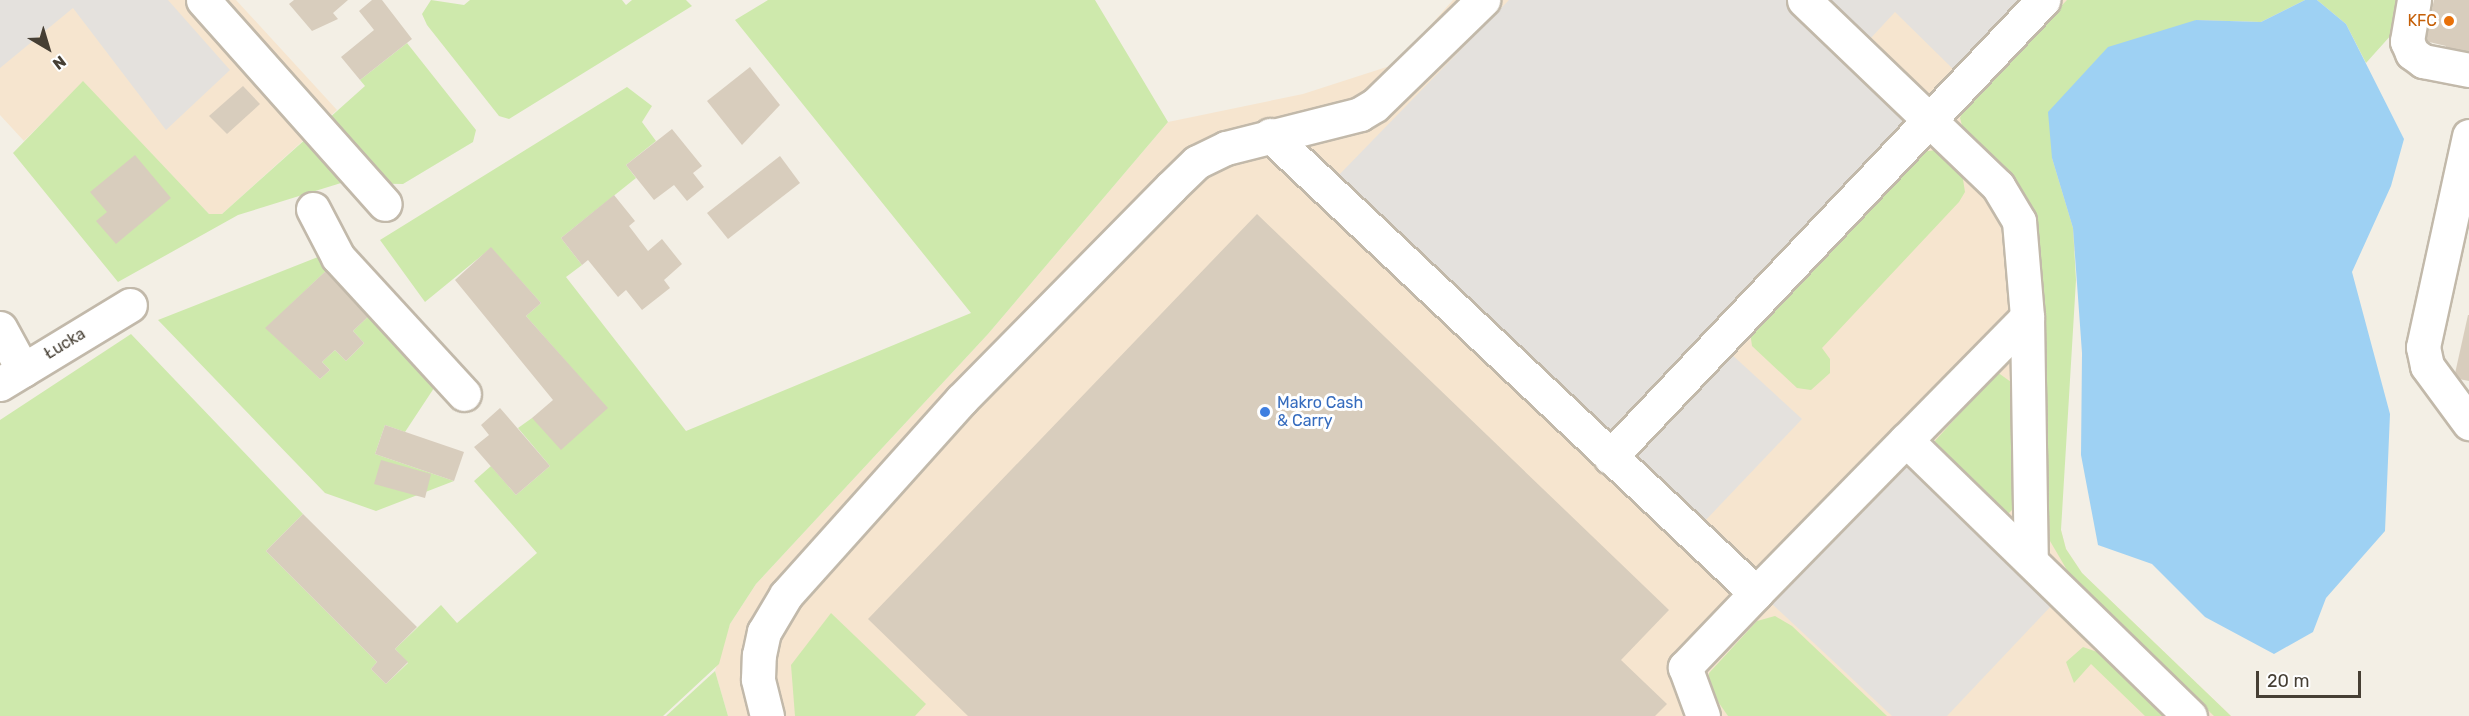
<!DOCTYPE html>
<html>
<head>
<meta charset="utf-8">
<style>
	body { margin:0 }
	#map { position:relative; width:2469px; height:716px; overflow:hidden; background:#f3efe5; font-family:Rubik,sans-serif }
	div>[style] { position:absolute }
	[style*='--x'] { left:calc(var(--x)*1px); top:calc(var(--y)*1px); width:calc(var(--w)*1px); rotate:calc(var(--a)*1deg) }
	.commercial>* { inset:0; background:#f6e5cf }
	.green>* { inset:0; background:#cee9ac }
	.parking>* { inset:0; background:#e4e1dd }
	.water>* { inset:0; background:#9ed1f3 }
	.building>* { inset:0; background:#d8cdbd }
	.roads { filter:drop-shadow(2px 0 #c2b9aa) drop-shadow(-2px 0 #c2b9aa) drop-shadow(0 2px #c2b9aa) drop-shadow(0 -2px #c2b9aa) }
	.minor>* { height:33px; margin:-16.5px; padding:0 16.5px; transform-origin:16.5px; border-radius:16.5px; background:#fff }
	.dots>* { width:16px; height:16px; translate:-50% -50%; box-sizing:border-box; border:3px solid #fff; border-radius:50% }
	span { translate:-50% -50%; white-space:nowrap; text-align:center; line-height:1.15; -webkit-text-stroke:6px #fff; paint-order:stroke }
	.food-label { font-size:16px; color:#c56008 }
	.right { translate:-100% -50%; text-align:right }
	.street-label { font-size:16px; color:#463f34 }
	.shop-label { font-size:16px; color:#366cbe }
	.left { translate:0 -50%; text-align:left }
	.north { position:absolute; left:18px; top:18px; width:60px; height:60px; -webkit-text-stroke:4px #fff; paint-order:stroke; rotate:142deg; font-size:16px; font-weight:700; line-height:24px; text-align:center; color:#463f34 }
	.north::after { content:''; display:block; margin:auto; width:21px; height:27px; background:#463f34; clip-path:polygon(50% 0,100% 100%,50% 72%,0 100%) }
	.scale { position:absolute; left:2256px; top:671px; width:105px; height:27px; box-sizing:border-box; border:3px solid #463f34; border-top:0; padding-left:8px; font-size:18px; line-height:21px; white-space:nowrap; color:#463f34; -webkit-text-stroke:4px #fff; paint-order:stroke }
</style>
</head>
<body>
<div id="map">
	<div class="commercial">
		<div style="clip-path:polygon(0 0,236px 0,337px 110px,222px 214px,209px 214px,83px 82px,24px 141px,0 115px)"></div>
		<div style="clip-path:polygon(1453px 0,2242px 0,2058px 276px,2061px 530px,2066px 549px,2082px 573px,2231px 716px,728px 716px,715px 671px,730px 624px,756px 584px,988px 334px,1168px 122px,1303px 94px,1396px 64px)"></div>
	</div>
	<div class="green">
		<div style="clip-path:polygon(431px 0,464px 5px,470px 0,622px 0,626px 5px,632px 0,686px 0,692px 6px,509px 119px,499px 116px,427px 25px,422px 14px)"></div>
		<div style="clip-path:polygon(768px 0,1095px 0,1168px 122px,988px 334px,756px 584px,730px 624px,719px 664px,663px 716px,0 716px,0 420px,131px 334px,303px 514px,266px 551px,377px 662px,371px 669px,386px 684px,408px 663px,395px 649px,441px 605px,457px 623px,537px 553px,474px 481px,491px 466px,516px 495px,550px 466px,518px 428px,532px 418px,607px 408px,526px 316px,541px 303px,491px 248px,425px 302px,380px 240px,627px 87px,652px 106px,642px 122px,656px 141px,626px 165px,636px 178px,561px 238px,582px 265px,566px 277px,686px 431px,971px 313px,735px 20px)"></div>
		<div style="clip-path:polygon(2067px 0,2305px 0,2261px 22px,2196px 20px,2052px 158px,2073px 228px,2076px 280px,2061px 530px,2066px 549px,2082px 573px,2231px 716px,2214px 716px,2074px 582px,2050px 541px,2038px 235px,2021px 191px,1964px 133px,1960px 118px,1965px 106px)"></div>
		<div style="clip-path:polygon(2317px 0,2399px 0,2392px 34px,2366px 63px,2346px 24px)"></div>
		<div style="clip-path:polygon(407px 43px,476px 130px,473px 142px,403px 184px,341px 183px,238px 215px,118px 282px,13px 153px,83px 81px,209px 214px,222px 214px,365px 86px,360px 80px)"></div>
		<div style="clip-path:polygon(1936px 150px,1962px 173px,1965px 192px,1959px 202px,1822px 348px,1830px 359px,1830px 373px,1811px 390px,1797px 388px,1752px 346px,1750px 332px,1920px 152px)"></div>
		<div style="clip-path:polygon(323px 255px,330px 267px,266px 328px,320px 379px,330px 370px,322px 362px,335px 350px,346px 361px,364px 343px,353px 331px,373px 312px,436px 385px,405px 432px,385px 425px,375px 454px,454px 481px,376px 511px,325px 493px,158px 320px)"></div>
		<div style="clip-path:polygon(1997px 372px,2011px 382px,2013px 509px,2007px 515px,1934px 442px)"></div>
		<div style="clip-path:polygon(831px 613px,926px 704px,915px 716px,795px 716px,791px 665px)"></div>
		<div style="clip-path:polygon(1775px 616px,1792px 626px,1887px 716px,1728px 716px,1707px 686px,1709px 673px,1757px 621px)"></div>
		<div style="clip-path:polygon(2083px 647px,2103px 654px,2167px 716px,2145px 716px,2091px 664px,2074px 683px,2066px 662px)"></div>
		<div style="clip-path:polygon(715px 671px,728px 716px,666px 716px)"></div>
	</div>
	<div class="parking">
		<div style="clip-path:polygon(0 0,168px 0,230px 70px,166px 130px,73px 8px,0 68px)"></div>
		<div style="clip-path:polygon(1509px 0,2021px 0,1954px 70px,1895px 12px,1845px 66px,1906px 121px,1606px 434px,1337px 177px)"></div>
		<div style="clip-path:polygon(1729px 352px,1802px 419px,1702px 524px,1630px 458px)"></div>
		<div style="clip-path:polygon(1905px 464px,2052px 605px,1947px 716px,1892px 716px,1771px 603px)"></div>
	</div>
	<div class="water">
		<div style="clip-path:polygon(2305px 0,2317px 0,2346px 24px,2404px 139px,2391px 186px,2352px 272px,2390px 414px,2385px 531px,2326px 598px,2313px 632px,2274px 654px,2205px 617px,2152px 564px,2098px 545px,2081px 455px,2082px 353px,2073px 228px,2052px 158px,2048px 112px,2108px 47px,2196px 20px,2261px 22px)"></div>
	</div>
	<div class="building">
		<div style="clip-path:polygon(294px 0,348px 0,333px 13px,338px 19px,312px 31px,289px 4px)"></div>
		<div style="clip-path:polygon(372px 0,382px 0,412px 39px,360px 80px,341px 57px,374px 30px,359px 11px)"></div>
		<div style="clip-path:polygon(2434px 0,2469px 0,2469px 61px,2445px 56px,2446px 46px,2425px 41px)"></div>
		<div style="clip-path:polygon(750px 67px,780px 105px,742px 145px,707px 101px)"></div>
		<div style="clip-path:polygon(243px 86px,260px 104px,227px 134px,209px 116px)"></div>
		<div style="clip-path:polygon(672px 129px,702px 166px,693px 173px,704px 187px,687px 201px,674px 185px,654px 200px,626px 165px)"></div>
		<div style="clip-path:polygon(135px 155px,171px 198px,116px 244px,96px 221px,107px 212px,90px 192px)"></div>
		<div style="clip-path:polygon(780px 156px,800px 183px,728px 239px,707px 213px)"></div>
		<div style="clip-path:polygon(614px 195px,635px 221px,629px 226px,648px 251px,662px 239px,682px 264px,664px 280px,670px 288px,642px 310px,626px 290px,618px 297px,588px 260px,582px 265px,561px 238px)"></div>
		<div style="clip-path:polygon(1257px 214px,1669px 610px,1621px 660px,1667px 704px,1655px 716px,968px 716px,868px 619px)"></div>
		<div style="clip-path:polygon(491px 247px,541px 303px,526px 316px,608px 408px,561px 450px,532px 418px,553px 400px,455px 280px)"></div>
		<div style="clip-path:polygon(330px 267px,373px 312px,353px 331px,364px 343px,346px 361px,335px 350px,322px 362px,330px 370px,320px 379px,265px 328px)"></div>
		<div style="clip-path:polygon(2468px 315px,2469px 315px,2469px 381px,2454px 378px)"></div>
		<div style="clip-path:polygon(500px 408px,550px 466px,516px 495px,474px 447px,489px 435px,481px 425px)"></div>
		<div style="clip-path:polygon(385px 425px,464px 452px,454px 481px,375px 454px)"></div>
		<div style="clip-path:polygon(381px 460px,431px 474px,425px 498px,374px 484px)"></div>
		<div style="clip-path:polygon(303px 514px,417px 627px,395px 649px,408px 662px,386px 684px,371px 669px,377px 662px,266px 551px)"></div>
	</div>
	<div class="roads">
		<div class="minor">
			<div style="--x:203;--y:0;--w:273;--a:48.3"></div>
			<div style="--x:1804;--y:0;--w:269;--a:43.8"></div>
			<div style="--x:1998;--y:186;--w:41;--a:59"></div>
			<div style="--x:2019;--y:221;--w:96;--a:85.2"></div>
			<div style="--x:2027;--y:317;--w:244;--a:89.1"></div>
			<div style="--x:2414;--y:0;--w:42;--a:99.7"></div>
			<div style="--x:2407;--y:41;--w:13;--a:67"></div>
			<div style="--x:2412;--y:53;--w:14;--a:36"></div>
			<div style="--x:2423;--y:61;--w:47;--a:11.1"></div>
			<div style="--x:1270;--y:135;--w:668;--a:43.3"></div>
			<div style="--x:1756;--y:593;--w:103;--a:133.8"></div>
			<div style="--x:1685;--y:667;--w:52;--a:69.8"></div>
			<div style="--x:2469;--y:136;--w:216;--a:102.3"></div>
			<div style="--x:2423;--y:347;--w:19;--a:78"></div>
			<div style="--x:2427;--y:366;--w:71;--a:53.6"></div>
			<div style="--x:313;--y:209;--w:54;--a:62.5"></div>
			<div style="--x:338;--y:257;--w:186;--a:47.4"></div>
			<div style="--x:2027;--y:317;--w:173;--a:134.5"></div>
			<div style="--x:1906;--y:440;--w:396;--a:44.2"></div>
			<div style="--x:0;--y:328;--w:48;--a:61.3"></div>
			<div style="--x:0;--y:384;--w:152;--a:-31.3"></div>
			<div style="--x:1610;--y:457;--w:630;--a:-46.54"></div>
			<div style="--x:1756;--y:593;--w:214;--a:-45.6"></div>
			<div style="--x:767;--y:716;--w:38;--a:-104"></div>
			<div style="--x:758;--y:679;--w:24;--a:-88"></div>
			<div style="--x:759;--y:655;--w:24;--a:-78"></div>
			<div style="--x:764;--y:632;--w:43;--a:-59.3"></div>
			<div style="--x:786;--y:595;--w:262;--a:-48.1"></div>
			<div style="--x:961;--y:400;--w:299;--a:-45.4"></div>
			<div style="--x:1171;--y:187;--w:36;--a:-44"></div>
			<div style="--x:1197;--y:162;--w:32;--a:-26"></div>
			<div style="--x:1226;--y:148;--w:138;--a:-14.2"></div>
			<div style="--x:1360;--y:114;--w:17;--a:-31"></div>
			<div style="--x:1375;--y:105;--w:151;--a:-44.2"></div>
		</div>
	</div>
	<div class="dots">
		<div style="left:2449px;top:21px;background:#e8710a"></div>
		<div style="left:1265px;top:412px;background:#3f7fe0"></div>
	</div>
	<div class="food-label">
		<span class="right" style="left:2437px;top:21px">KFC</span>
	</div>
	<div class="street-label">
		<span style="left:65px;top:344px;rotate:-31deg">Łucka</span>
	</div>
	<div class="shop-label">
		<span class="left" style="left:1277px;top:412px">Makro Cash<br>&amp; Carry</span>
	</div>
	<div class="north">N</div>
	<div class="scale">20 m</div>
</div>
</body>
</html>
